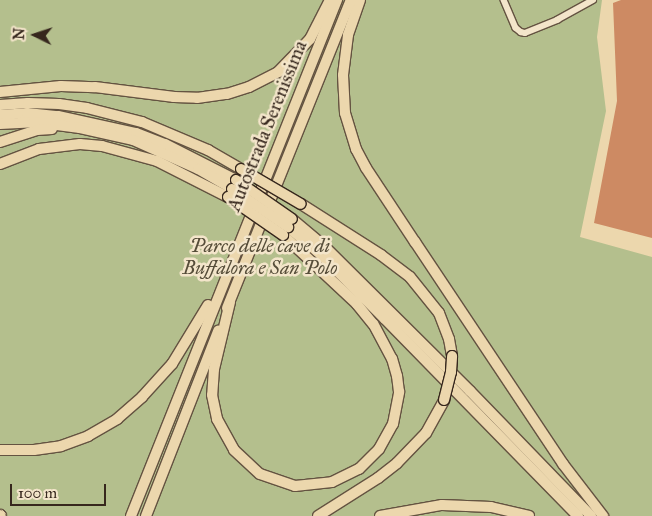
<!DOCTYPE html>
<html>
<head>
<meta charset="utf-8">
<style>
	body { margin:0 }
	#map { position:relative; width:652px; height:516px; overflow:hidden; background:#ecd7ad; font-family:"IM FELL Great Primer",serif }
	div>[style] { position:absolute }
	[style*='--x'] { left:calc(var(--x)*1px); top:calc(var(--y)*1px); width:calc(var(--w)*1px); rotate:calc(var(--a)*1deg) }
	.green>* { inset:0; background:#b4bf8d }
	.building>* { inset:0; background:#cd8a63 }
	.roads { filter:drop-shadow(1px 0 #645341) drop-shadow(-1px 0 #645341) drop-shadow(0 1px #645341) drop-shadow(0 -1px #645341) }
	.street>* { height:5.5px; margin:-2.75px; padding:0 2.75px; transform-origin:2.75px; border-radius:2.75px; background:#f3e5ca }
	.highway>* { height:10px; margin:-5px; padding:0 5px; transform-origin:5px; border-radius:5px; background:#ecd7ad }
	.bridges { filter:drop-shadow(1px 0 #36271d) drop-shadow(-1px 0 #36271d) drop-shadow(0 1px #36271d) drop-shadow(0 -1px #36271d) }
	.highway-bridge>* { height:10px; margin:-5px; padding:0 5px; transform-origin:5px; border-radius:5px; background:#ecd7ad }
	span { translate:-50% -50%; white-space:nowrap; text-align:center; line-height:1.15; -webkit-text-stroke:5px #f3e5ca; paint-order:stroke }
	.street-label { font-size:19px; color:#36271d }
	.park-label { font-size:19px; color:#564d39; font-style:italic }
	.north { position:absolute; left:10px; top:10px; width:50px; height:50px; -webkit-text-stroke:4px #f3e5ca; paint-order:stroke; rotate:274deg; font-size:14px; font-weight:700; line-height:20px; text-align:center; color:#36271d }
	.north::after { content:''; display:block; margin:auto; width:18px; height:22px; background:#36271d; clip-path:polygon(50% 0,100% 100%,50% 72%,0 100%) }
	.scale { position:absolute; left:10px; top:484px; width:96px; height:22px; box-sizing:border-box; border:2px solid #36271d; border-top:0; padding-left:6px; font-size:15px; line-height:18px; white-space:nowrap; color:#36271d; -webkit-text-stroke:4px #f3e5ca; paint-order:stroke }
</style>
</head>
<body>
<div id="map">
	<div class="green">
		<div style="clip-path:polygon(0 0,602px 0,597px 37px,606px 111px,580px 237px,652px 257px,652px 516px,0 516px)"></div>
	</div>
	<div class="building">
		<div style="clip-path:polygon(621px 0,652px 0,652px 238px,594px 223px,617px 101px,613px 3px)"></div>
	</div>
	<div class="roads">
		<div class="street">
			<div style="--x:504;--y:0;--w:30;--a:67"></div>
			<div style="--x:516;--y:28;--w:6;--a:39"></div>
			<div style="--x:521;--y:32;--w:4;--a:14"></div>
			<div style="--x:525;--y:33;--w:35;--a:-22"></div>
			<div style="--x:557;--y:20;--w:41;--a:-29.1"></div>
		</div>
		<div class="highway">
			<div style="--x:360;--y:0;--w:37;--a:109"></div>
			<div style="--x:348;--y:35;--w:40;--a:97.1"></div>
			<div style="--x:343;--y:75;--w:38;--a:87"></div>
			<div style="--x:345;--y:113;--w:38;--a:73"></div>
			<div style="--x:356;--y:149;--w:21;--a:62"></div>
			<div style="--x:366;--y:168;--w:89;--a:56.5"></div>
			<div style="--x:415;--y:242;--w:267;--a:56.3"></div>
			<div style="--x:563;--y:464;--w:66;--a:52.4"></div>
			<div style="--x:0;--y:92;--w:61;--a:-5.6"></div>
			<div style="--x:61;--y:86;--w:34;--a:2"></div>
			<div style="--x:95;--y:87;--w:80;--a:7.2"></div>
			<div style="--x:174;--y:97;--w:23;--a:2"></div>
			<div style="--x:197;--y:98;--w:30;--a:-8"></div>
			<div style="--x:227;--y:94;--w:23;--a:-18"></div>
			<div style="--x:249;--y:87;--w:33;--a:-27"></div>
			<div style="--x:278;--y:72;--w:46;--a:-45.9"></div>
			<div style="--x:310;--y:39;--w:44;--a:-62.9"></div>
			<div style="--x:0;--y:105;--w:28;--a:-4"></div>
			<div style="--x:28;--y:103;--w:31;--a:2"></div>
			<div style="--x:59;--y:104;--w:28;--a:8"></div>
			<div style="--x:87;--y:108;--w:57;--a:14.3"></div>
			<div style="--x:142;--y:122;--w:72;--a:23"></div>
			<div style="--x:208;--y:150;--w:38;--a:30"></div>
			<div style="--x:0;--y:115;--w:27;--a:-4"></div>
			<div style="--x:27;--y:113;--w:31;--a:6"></div>
			<div style="--x:58;--y:116;--w:80;--a:12.3"></div>
			<div style="--x:136;--y:133;--w:31;--a:21"></div>
			<div style="--x:165;--y:144;--w:80;--a:26.9"></div>
			<div style="--x:0;--y:124;--w:34;--a:-3"></div>
			<div style="--x:34;--y:122;--w:46;--a:7.4"></div>
			<div style="--x:80;--y:128;--w:54;--a:12.8"></div>
			<div style="--x:133;--y:140;--w:71;--a:24"></div>
			<div style="--x:198;--y:169;--w:39;--a:30"></div>
			<div style="--x:0;--y:142;--w:39;--a:-18"></div>
			<div style="--x:37;--y:130;--w:15;--a:-4"></div>
			<div style="--x:0;--y:164;--w:42;--a:-21"></div>
			<div style="--x:39;--y:149;--w:41;--a:-7"></div>
			<div style="--x:80;--y:144;--w:22;--a:5"></div>
			<div style="--x:102;--y:146;--w:57;--a:15.3"></div>
			<div style="--x:157;--y:161;--w:80;--a:26.9"></div>
			<div style="--x:301;--y:204;--w:95;--a:32.5"></div>
			<div style="--x:381;--y:255;--w:36;--a:37"></div>
			<div style="--x:410;--y:277;--w:46;--a:51.1"></div>
			<div style="--x:439;--y:313;--w:28;--a:69"></div>
			<div style="--x:449;--y:339;--w:17;--a:80"></div>
			<div style="--x:292;--y:219;--w:40;--a:40"></div>
			<div style="--x:323;--y:245;--w:207;--a:44.8"></div>
			<div style="--x:470;--y:391;--w:174;--a:45.9"></div>
			<div style="--x:288;--y:227;--w:38;--a:40"></div>
			<div style="--x:317;--y:251;--w:96;--a:45"></div>
			<div style="--x:385;--y:319;--w:276;--a:45.6"></div>
			<div style="--x:230;--y:302;--w:69;--a:103.4"></div>
			<div style="--x:214;--y:369;--w:26;--a:94"></div>
			<div style="--x:212;--y:395;--w:25;--a:78"></div>
			<div style="--x:217;--y:419;--w:35;--a:61"></div>
			<div style="--x:234;--y:450;--w:35;--a:43"></div>
			<div style="--x:260;--y:474;--w:37;--a:19"></div>
			<div style="--x:295;--y:486;--w:37;--a:-6"></div>
			<div style="--x:332;--y:482;--w:30;--a:-26"></div>
			<div style="--x:359;--y:469;--w:28;--a:-45"></div>
			<div style="--x:379;--y:449;--w:29;--a:-61"></div>
			<div style="--x:393;--y:424;--w:33;--a:-79"></div>
			<div style="--x:399;--y:392;--w:16;--a:-97"></div>
			<div style="--x:397;--y:376;--w:18;--a:-106"></div>
			<div style="--x:392;--y:359;--w:40;--a:-118"></div>
			<div style="--x:373;--y:324;--w:26;--a:-129"></div>
			<div style="--x:357;--y:304;--w:101;--a:-137"></div>
			<div style="--x:227;--y:308;--w:332;--a:-68.1"></div>
			<div style="--x:0;--y:450;--w:34;--a:0"></div>
			<div style="--x:34;--y:450;--w:27;--a:-8"></div>
			<div style="--x:61;--y:446;--w:29;--a:-20"></div>
			<div style="--x:88;--y:436;--w:34;--a:-30"></div>
			<div style="--x:117;--y:419;--w:33;--a:-41"></div>
			<div style="--x:142;--y:397;--w:45;--a:-47.7"></div>
			<div style="--x:172;--y:364;--w:69;--a:-58.6"></div>
			<div style="--x:0;--y:515;--w:1;--a:45"></div>
			<div style="--x:131;--y:516;--w:556;--a:-68.24"></div>
			<div style="--x:146;--y:516;--w:199;--a:-68.7"></div>
			<div style="--x:318;--y:516;--w:71;--a:-32.3"></div>
			<div style="--x:378;--y:478;--w:24;--a:-38"></div>
			<div style="--x:397;--y:463;--w:42;--a:-46"></div>
			<div style="--x:426;--y:433;--w:38;--a:-61"></div>
			<div style="--x:380;--y:516;--w:63;--a:-10.1"></div>
			<div style="--x:442;--y:505;--w:49;--a:2.3"></div>
			<div style="--x:491;--y:507;--w:39;--a:13"></div>
		</div>
	</div>
	<div class="bridges">
		<div class="highway-bridge">
			<div style="--x:241;--y:169;--w:69;--a:30.3"></div>
			<div style="--x:236;--y:180;--w:68;--a:34.9"></div>
			<div style="--x:232;--y:189;--w:68;--a:34.2"></div>
			<div style="--x:228;--y:197;--w:67;--a:34.6"></div>
			<div style="--x:444;--y:400;--w:29;--a:-76"></div>
			<div style="--x:451;--y:372;--w:16;--a:-86"></div>
		</div>
	</div>
	<div class="street-label">
		<span style="left:267px;top:126px;rotate:-68deg">Autostrada Serenissima</span>
	</div>
	<div class="park-label">
		<span style="left:260px;top:257px">Parco delle cave di<br>Buffalora e San Polo</span>
	</div>
	<div class="north">N</div>
	<div class="scale">100 m</div>
</div>
</body>
</html>
